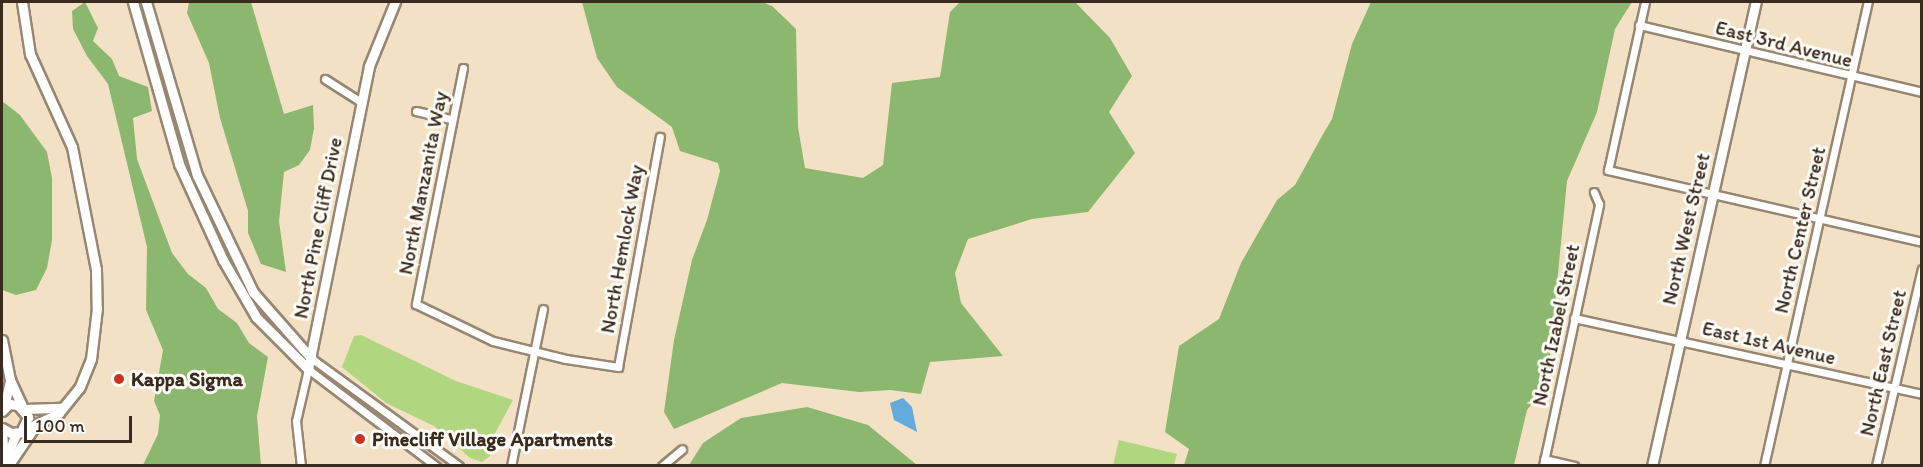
<!DOCTYPE html>
<html>
<head>
<meta charset="utf-8">
<style>
	body { margin:0 }
	#map { position:relative; width:1923px; height:467px; overflow:hidden; background:#f3e1c5; font-family:Itim,sans-serif }
	div>[style] { position:absolute }
	[style*='--x'] { left:calc(var(--x)*1px); top:calc(var(--y)*1px); width:calc(var(--w)*1px); rotate:calc(var(--a)*1deg) }
	.green>* { inset:0; background:#b0d67f }
	.forest>* { inset:0; background:#8cb76e }
	.water>* { inset:0; background:#63abda }
	.roads { filter:drop-shadow(2px 0 #978672) drop-shadow(-2px 0 #978672) drop-shadow(0 2px #978672) drop-shadow(0 -2px #978672) }
	.street>* { height:7px; margin:-3.5px; padding:0 3.5px; transform-origin:3.5px; border-radius:3.5px; background:#fff }
	.secondary>* { height:9px; margin:-4.5px; padding:0 4.5px; transform-origin:4.5px; border-radius:4.5px; background:#fff }
	.dots>* { width:16px; height:16px; translate:-50% -50%; box-sizing:border-box; border:3px solid #fdfcf7; border-radius:50% }
	span { translate:-50% -50%; white-space:nowrap; text-align:center; line-height:1.15; -webkit-text-stroke:6px #fdfcf7; paint-order:stroke }
	.street-label { font-size:20px; color:#3b2a1e }
	.poi-label { font-size:20px; color:#3b2a1e; font-weight:700 }
	.left { translate:0 -50%; text-align:left }
	.frame { position:absolute; inset:0; border:3px solid #3b2a1e; pointer-events:none }
	.scale { position:absolute; left:24px; top:416px; width:108px; height:27px; box-sizing:border-box; border:3px solid #3b2a1e; border-top:0; padding-left:8px; font-size:18px; line-height:21px; white-space:nowrap; color:#3b2a1e; -webkit-text-stroke:4px #fdfcf7; paint-order:stroke }
</style>
</head>
<body>
<div id="map">
	<div class="green">
		<div style="clip-path:polygon(361px 335px,456px 381px,513px 400px,490px 443px,490px 456px,482px 462px,470px 458px,434px 426px,386px 403px,342px 367px,354px 336px)"></div>
		<div style="clip-path:polygon(1119px 440px,1177px 454px,1174px 465px,1113px 465px)"></div>
	</div>
	<div class="forest">
		<div style="clip-path:polygon(85px 2px,98px 28px,93px 41px,112px 59px,119px 76px,148px 87px,152px 111px,133px 118px,137px 159px,172px 253px,188px 274px,206px 288px,218px 309px,237px 323px,249px 343px,268px 357px,257px 416px,261px 465px,143px 465px,158px 434px,160px 415px,154px 401px,163px 350px,146px 310px,147px 247px,108px 84px,87px 56px,73px 29px,72px 11px)"></div>
		<div style="clip-path:polygon(189px 2px,251px 2px,284px 114px,313px 105px,314px 128px,310px 150px,299px 165px,284px 172px,279px 221px,286px 272px,261px 264px,248px 233px,248px 211px,220px 118px,209px 63px,187px 13px)"></div>
		<div style="clip-path:polygon(582px 2px,762px 2px,772px 6px,796px 29px,798px 127px,805px 168px,863px 178px,883px 165px,892px 83px,940px 77px,950px 12px,960px 2px,1075px 2px,1110px 38px,1132px 76px,1109px 112px,1135px 153px,1088px 212px,1032px 219px,968px 239px,955px 273px,961px 303px,1003px 356px,930px 362px,921px 394px,890px 390px,859px 392px,782px 383px,674px 429px,664px 412px,674px 340px,692px 260px,707px 220px,720px 171px,718px 163px,680px 151px,672px 127px,617px 87px,597px 58px)"></div>
		<div style="clip-path:polygon(1371px 2px,1632px 2px,1615px 29px,1597px 112px,1567px 181px,1549px 366px,1541px 392px,1527px 410px,1514px 465px,1184px 465px,1189px 449px,1165px 432px,1179px 346px,1219px 319px,1241px 263px,1277px 200px,1295px 185px,1322px 136px,1332px 119px,1352px 44px)"></div>
		<div style="clip-path:polygon(2px 101px,20px 115px,47px 152px,52px 178px,52px 240px,47px 268px,36px 290px,16px 295px,2px 290px)"></div>
		<div style="clip-path:polygon(807px 407px,868px 425px,917px 465px,689px 465px,703px 443px,741px 418px)"></div>
	</div>
	<div class="water">
		<div style="clip-path:polygon(903px 398px,912px 407px,917px 432px,894px 420px,890px 403px)"></div>
	</div>
	<div class="roads">
		<div class="street">
			<div style="--x:1645;--y:2;--w:172;--a:102.4"></div>
			<div style="--x:1608;--y:170;--w:322;--a:12.9"></div>
			<div style="--x:1639;--y:25;--w:291;--a:13.3"></div>
			<div style="--x:463;--y:68;--w:241;--a:101.3"></div>
			<div style="--x:416;--y:304;--w:85;--a:25.7"></div>
			<div style="--x:493;--y:341;--w:75;--a:13.9"></div>
			<div style="--x:566;--y:359;--w:53;--a:8.7"></div>
			<div style="--x:618;--y:367;--w:234;--a:-79.7"></div>
			<div style="--x:325;--y:79;--w:43;--a:32.6"></div>
			<div style="--x:416;--y:111;--w:37;--a:13"></div>
			<div style="--x:1574;--y:318;--w:356;--a:12.3"></div>
			<div style="--x:311;--y:358;--w:183;--a:36.1"></div>
			<div style="--x:1544;--y:459;--w:31;--a:13"></div>
			<div style="--x:301;--y:466;--w:45;--a:-96.3"></div>
			<div style="--x:296;--y:421;--w:53;--a:-77"></div>
			<div style="--x:308;--y:369;--w:161;--a:37.2"></div>
			<div style="--x:511;--y:466;--w:160;--a:-78.5"></div>
			<div style="--x:662;--y:466;--w:26;--a:-40"></div>
			<div style="--x:1543;--y:466;--w:268;--a:-77.9"></div>
			<div style="--x:1599;--y:204;--w:13;--a:-113"></div>
			<div style="--x:1764;--y:466;--w:476;--a:-77.4"></div>
			<div style="--x:1876;--y:466;--w:202;--a:-76.9"></div>
		</div>
		<div class="secondary">
			<div style="--x:22;--y:2;--w:53;--a:81.3"></div>
			<div style="--x:30;--y:54;--w:102;--a:65.7"></div>
			<div style="--x:72;--y:147;--w:124;--a:78.9"></div>
			<div style="--x:96;--y:269;--w:39;--a:89"></div>
			<div style="--x:97;--y:308;--w:51;--a:96.7"></div>
			<div style="--x:91;--y:359;--w:31;--a:112"></div>
			<div style="--x:79;--y:388;--w:32;--a:129"></div>
			<div style="--x:59;--y:413;--w:39;--a:154"></div>
			<div style="--x:133;--y:2;--w:168;--a:74.1"></div>
			<div style="--x:179;--y:164;--w:106;--a:65.4"></div>
			<div style="--x:223;--y:260;--w:66;--a:59.9"></div>
			<div style="--x:256;--y:317;--w:74;--a:45"></div>
			<div style="--x:308;--y:369;--w:309;--a:-78.6"></div>
			<div style="--x:369;--y:66;--w:69;--a:-67.9"></div>
			<div style="--x:146;--y:2;--w:180;--a:73.6"></div>
			<div style="--x:197;--y:175;--w:130;--a:64.4"></div>
			<div style="--x:253;--y:292;--w:88;--a:48.7"></div>
			<div style="--x:2;--y:340;--w:41;--a:78.7"></div>
			<div style="--x:10;--y:380;--w:29;--a:65"></div>
			<div style="--x:4;--y:407;--w:28;--a:-77"></div>
			<div style="--x:25;--y:409;--w:36;--a:-2"></div>
			<div style="--x:2;--y:411;--w:10;--a:-45"></div>
			<div style="--x:9;--y:404;--w:9;--a:6"></div>
			<div style="--x:18;--y:405;--w:16;--a:50"></div>
			<div style="--x:28;--y:417;--w:17;--a:115"></div>
			<div style="--x:21;--y:432;--w:10;--a:174"></div>
			<div style="--x:11;--y:433;--w:10;--a:-151"></div>
			<div style="--x:2;--y:428;--w:38;--a:87"></div>
			<div style="--x:5;--y:460;--w:28;--a:-67"></div>
			<div style="--x:8;--y:466;--w:48;--a:-56"></div>
			<div style="--x:1652;--y:466;--w:476;--a:-77.4"></div>
		</div>
	</div>
	<div class="dots">
		<div style="left:119px;top:379px;background:#c8321e"></div>
		<div style="left:360px;top:439px;background:#c8321e"></div>
	</div>
	<div class="street-label">
		<span style="left:1784px;top:44px;rotate:14deg">East 3rd Avenue</span>
		<span style="left:423px;top:183px;rotate:-79deg">North Manzanita Way</span>
		<span style="left:318px;top:228px;rotate:-79deg">North Pine Cliff Drive</span>
		<span style="left:1686px;top:229px;rotate:-77deg">North West Street</span>
		<span style="left:1800px;top:230px;rotate:-77deg">North Center Street</span>
		<span style="left:622px;top:249px;rotate:-80deg">North Hemlock Way</span>
		<span style="left:1556px;top:325px;rotate:-78deg">North Izabel Street</span>
		<span style="left:1769px;top:343px;rotate:13deg">East 1st Avenue</span>
		<span style="left:1883px;top:363px;rotate:-77deg">North East Street</span>
	</div>
	<div class="poi-label">
		<span class="left" style="left:131px;top:379px">Kappa Sigma</span>
		<span class="left" style="left:372px;top:439px">Pinecliff Village Apartments</span>
	</div>
	<div class="frame"></div>
	<div class="scale">100 m</div>
</div>
</body>
</html>
